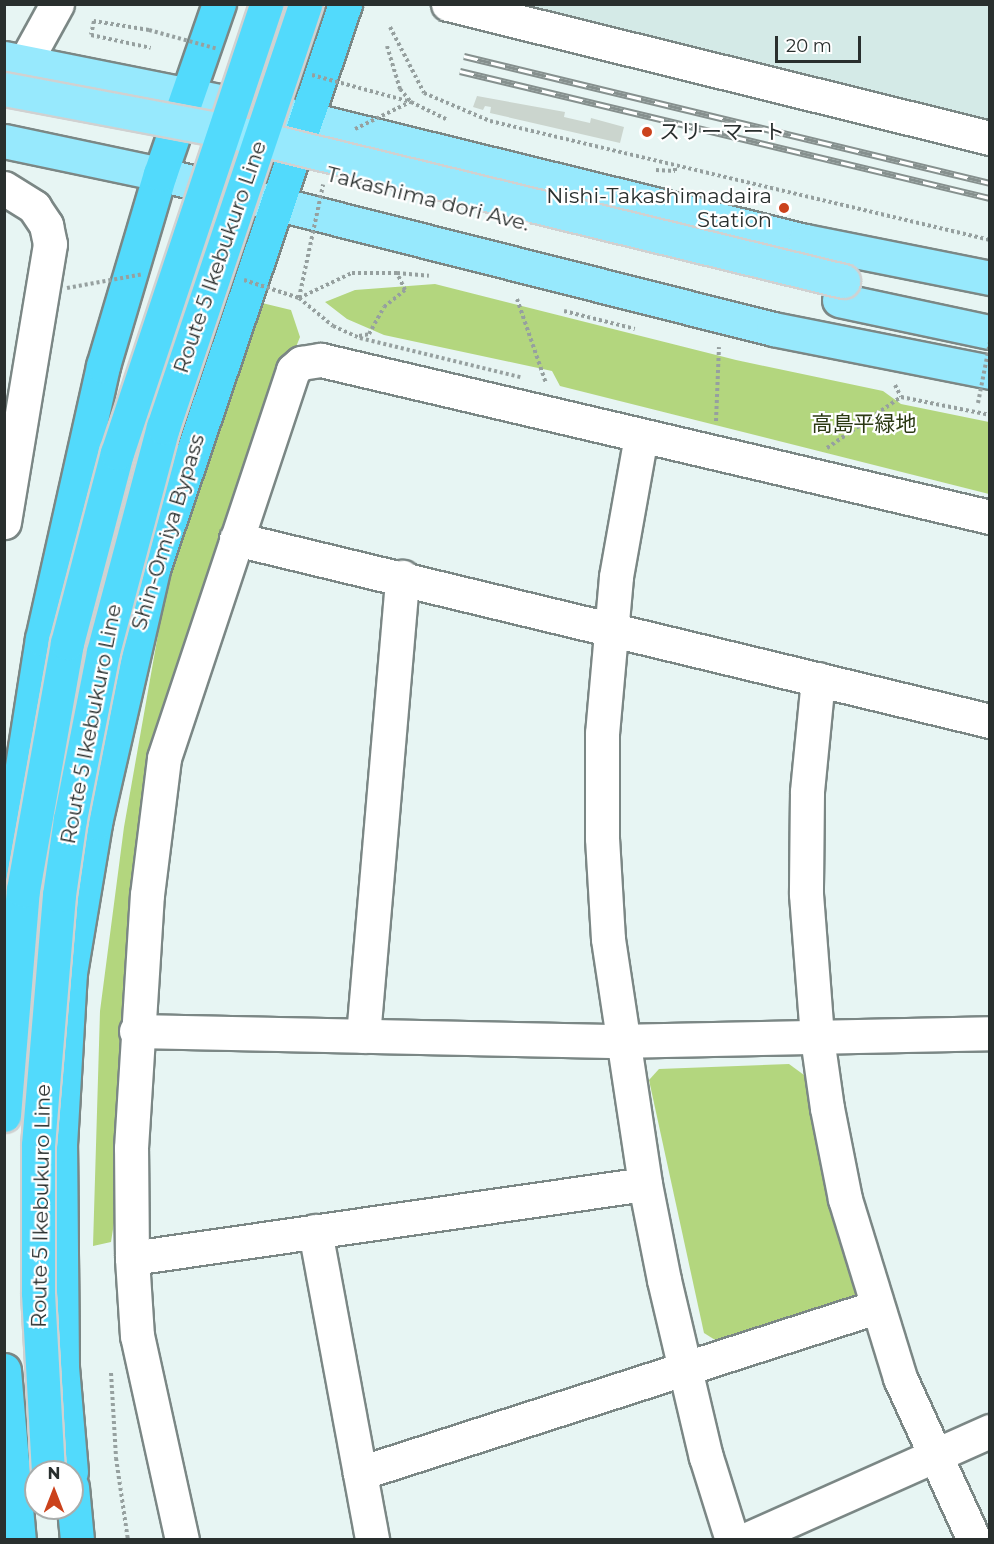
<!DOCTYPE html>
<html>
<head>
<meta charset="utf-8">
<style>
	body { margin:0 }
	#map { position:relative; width:994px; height:1544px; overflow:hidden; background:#e7f5f3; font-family:Montserrat,"Noto Sans JP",sans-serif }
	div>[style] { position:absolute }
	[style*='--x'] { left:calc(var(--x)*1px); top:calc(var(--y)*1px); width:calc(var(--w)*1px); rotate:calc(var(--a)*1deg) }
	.built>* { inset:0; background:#d4eae7 }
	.green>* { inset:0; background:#b3d67e }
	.building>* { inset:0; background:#cbd5ce }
	.path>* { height:4px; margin-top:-2px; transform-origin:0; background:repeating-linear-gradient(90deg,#96a09f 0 3px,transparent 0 6px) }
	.roads { filter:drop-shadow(2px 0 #7b8785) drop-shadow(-2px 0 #7b8785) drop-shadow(0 2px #7b8785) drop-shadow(0 -2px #7b8785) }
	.minor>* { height:33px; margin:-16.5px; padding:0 16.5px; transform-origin:16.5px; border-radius:16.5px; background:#fff }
	.major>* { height:33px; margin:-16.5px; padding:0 16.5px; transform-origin:16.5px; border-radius:16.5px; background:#97e9fd }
	.highway>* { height:33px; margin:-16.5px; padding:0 16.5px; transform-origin:16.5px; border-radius:16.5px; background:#52dafc }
	.rail>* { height:7px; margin-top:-3.5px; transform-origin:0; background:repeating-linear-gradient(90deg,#fff 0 14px,#86908e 0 28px); box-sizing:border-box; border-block:2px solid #86908e }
	.path-bridge>* { height:4px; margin-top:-2px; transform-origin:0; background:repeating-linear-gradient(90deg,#96a09f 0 3px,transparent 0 6px) }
	.bridges { filter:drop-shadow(2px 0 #d0d1d1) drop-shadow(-2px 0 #d0d1d1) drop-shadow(0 2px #d0d1d1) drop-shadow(0 -2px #d0d1d1) }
	.major-bridge>* { height:33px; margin:-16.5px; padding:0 16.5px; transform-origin:16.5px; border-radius:16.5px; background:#97e9fd }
	.highway-bridge>* { height:33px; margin:-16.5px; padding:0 16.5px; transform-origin:16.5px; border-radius:16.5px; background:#52dafc }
	.dots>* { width:16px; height:16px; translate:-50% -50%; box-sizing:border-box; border:3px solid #fff; border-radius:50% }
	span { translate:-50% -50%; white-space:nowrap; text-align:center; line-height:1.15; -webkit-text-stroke:4.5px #fff; paint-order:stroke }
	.poi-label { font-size:21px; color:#292f2e }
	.left { translate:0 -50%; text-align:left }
	.right { translate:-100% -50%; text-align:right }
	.street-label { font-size:21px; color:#292f2e }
	.park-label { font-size:21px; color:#2b3913 }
	.frame { position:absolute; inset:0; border:6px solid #292f2e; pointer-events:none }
	.north { position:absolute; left:24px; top:1460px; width:60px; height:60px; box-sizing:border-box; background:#fff; border:2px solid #a9acab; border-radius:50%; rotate:0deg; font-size:16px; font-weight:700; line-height:24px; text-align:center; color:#292f2e }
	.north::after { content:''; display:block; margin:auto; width:21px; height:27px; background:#cb421c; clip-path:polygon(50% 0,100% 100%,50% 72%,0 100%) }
	.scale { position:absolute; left:775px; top:36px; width:86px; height:27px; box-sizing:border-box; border:3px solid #292f2e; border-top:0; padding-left:8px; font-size:18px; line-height:21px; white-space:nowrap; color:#292f2e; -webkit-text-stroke:4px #fff; paint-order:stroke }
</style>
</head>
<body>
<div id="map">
	<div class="built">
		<div style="clip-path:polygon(502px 5px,989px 5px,989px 122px)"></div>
	</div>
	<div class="green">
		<div style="clip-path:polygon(435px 284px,736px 360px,883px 391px,901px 404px,989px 422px,989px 494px,560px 386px,552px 371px,384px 335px,347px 319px,325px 302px,355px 290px)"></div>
		<div style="clip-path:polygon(258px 302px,291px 310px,300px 337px,275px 399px,160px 751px,121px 1177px,111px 1242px,93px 1246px,100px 1011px,124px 827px,163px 606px,209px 437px)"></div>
		<div style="clip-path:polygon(789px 1064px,804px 1075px,856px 1291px,855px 1300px,720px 1343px,704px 1333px,649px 1080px,659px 1069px)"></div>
	</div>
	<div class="building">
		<div style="clip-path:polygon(477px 96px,565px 112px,564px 117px,590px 123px,591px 118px,624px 127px,620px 143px,490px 113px,491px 107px,485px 106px,483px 110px,473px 107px)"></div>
	</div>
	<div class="path">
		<div style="--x:390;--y:27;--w:74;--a:62.7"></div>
		<div style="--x:424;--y:93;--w:72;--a:23"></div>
		<div style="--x:490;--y:121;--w:514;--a:13.39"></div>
		<div style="--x:149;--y:30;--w:56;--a:-170.7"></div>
		<div style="--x:94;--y:21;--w:14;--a:102"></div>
		<div style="--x:91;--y:35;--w:61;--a:12.2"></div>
		<div style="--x:387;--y:46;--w:45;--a:73.2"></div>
		<div style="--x:400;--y:89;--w:17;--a:50"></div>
		<div style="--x:411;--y:102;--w:39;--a:26"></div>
		<div style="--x:656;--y:170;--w:19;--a:3"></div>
		<div style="--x:675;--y:171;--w:6;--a:-90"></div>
		<div style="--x:299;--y:298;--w:59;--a:-25.3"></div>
		<div style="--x:352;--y:273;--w:45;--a:0"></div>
		<div style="--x:517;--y:299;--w:89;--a:71"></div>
		<div style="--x:564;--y:311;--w:73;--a:14.2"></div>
		<div style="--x:359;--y:336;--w:10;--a:-11"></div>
		<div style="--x:369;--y:334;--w:31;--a:-61"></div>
		<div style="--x:384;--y:307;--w:27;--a:-39"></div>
		<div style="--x:405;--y:290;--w:19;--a:-115"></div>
		<div style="--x:397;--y:273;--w:32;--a:5"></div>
		<div style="--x:895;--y:385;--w:13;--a:63"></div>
		<div style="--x:901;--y:397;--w:91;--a:11.4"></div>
		<div style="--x:716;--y:421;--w:74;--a:-87.7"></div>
		<div style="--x:827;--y:448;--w:90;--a:-34.6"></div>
		<div style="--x:111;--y:1373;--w:85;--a:86.6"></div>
		<div style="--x:116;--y:1458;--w:83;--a:81.7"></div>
	</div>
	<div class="roads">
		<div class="minor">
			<div style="--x:448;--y:4;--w:558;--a:13.89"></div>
			<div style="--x:25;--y:62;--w:66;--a:-61.1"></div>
			<div style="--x:4;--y:188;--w:36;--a:32"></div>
			<div style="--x:34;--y:207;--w:22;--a:56"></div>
			<div style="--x:46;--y:225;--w:19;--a:78"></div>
			<div style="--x:50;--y:244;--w:282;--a:99.4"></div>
			<div style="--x:641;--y:436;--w:143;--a:100.1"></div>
			<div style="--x:616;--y:577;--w:157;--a:95.1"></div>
			<div style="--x:602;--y:733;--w:105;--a:90"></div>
			<div style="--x:602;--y:838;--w:101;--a:86.6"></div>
			<div style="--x:608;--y:939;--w:248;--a:81.4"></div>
			<div style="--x:645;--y:1184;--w:98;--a:78.8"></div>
			<div style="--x:664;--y:1280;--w:182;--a:76.7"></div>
			<div style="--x:706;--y:1457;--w:87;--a:72.6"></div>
			<div style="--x:236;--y:539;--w:776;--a:13.57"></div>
			<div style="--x:818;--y:679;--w:114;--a:95.6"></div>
			<div style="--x:807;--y:792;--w:102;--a:90.6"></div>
			<div style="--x:806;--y:894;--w:144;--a:85.6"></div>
			<div style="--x:817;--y:1038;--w:71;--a:81.9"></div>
			<div style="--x:827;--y:1108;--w:93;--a:78.8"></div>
			<div style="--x:845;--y:1199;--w:187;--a:72.9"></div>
			<div style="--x:900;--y:1378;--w:178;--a:65.4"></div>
			<div style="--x:136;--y:1031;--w:486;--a:1.2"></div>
			<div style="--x:622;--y:1041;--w:368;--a:-1.2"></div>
			<div style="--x:363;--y:1036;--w:461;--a:-85.1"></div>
			<div style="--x:315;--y:1231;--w:314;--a:79.5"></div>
			<div style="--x:132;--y:1258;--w:518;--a:-8.21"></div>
			<div style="--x:360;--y:1473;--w:542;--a:-17.83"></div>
			<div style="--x:182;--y:1540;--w:209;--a:-102.4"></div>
			<div style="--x:137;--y:1336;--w:78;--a:-93.7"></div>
			<div style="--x:132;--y:1258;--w:110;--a:-90.5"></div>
			<div style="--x:131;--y:1148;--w:254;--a:-86.4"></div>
			<div style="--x:147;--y:895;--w:138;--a:-82.9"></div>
			<div style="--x:164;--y:758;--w:409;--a:-71.6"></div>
			<div style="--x:293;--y:370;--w:11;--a:-41"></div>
			<div style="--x:301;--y:363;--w:20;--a:-9"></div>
			<div style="--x:321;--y:360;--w:687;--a:13.21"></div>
			<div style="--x:745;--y:1540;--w:268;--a:-24"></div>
		</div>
		<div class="major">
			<div style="--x:4;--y:58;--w:307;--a:11.3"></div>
			<div style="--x:305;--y:118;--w:515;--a:13.82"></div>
			<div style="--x:805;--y:241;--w:189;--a:11.3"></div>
			<div style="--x:4;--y:141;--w:159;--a:11.9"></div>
			<div style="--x:160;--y:174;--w:632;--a:14.19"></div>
			<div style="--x:773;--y:329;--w:221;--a:11.2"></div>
			<div style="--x:839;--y:300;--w:154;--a:12"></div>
		</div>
		<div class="highway">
			<div style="--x:4;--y:881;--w:245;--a:-81.1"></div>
			<div style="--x:42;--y:639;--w:280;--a:-77.4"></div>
			<div style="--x:103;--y:366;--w:200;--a:-73.5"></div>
			<div style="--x:160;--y:174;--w:180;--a:-70.9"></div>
			<div style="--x:4;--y:1370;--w:171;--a:85"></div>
			<div style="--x:71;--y:1472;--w:105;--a:-94.9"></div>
			<div style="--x:62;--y:1367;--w:222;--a:-90.5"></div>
			<div style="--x:60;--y:1145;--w:172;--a:-86.7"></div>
			<div style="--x:70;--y:973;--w:152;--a:-80.5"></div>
			<div style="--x:95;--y:823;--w:264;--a:-77.1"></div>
			<div style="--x:154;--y:566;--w:594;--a:-71.23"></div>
			<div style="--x:72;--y:1487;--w:53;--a:84.6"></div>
		</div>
	</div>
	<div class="rail">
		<div style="--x:464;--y:56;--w:541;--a:13.57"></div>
		<div style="--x:460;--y:71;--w:545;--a:13.48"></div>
	</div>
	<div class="path-bridge">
		<div style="--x:149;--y:30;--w:72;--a:15.4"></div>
		<div style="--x:312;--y:75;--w:103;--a:15.3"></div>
		<div style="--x:355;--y:129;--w:61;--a:-26.1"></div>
		<div style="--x:244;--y:280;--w:58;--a:18.1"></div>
		<div style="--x:299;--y:298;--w:44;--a:39.5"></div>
		<div style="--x:333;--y:326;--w:30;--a:24"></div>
		<div style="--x:360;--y:338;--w:165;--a:13.7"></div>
		<div style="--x:67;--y:288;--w:78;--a:-10.3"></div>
		<div style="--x:299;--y:298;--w:116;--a:-78"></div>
		<div style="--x:978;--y:403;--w:62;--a:-78.9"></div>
	</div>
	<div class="bridges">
		<div class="major-bridge">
			<div style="--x:4;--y:89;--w:237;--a:10.7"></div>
			<div style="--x:237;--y:133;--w:624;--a:13.72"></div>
		</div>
		<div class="highway-bridge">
			<div style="--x:4;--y:1115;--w:226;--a:-85.2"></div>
			<div style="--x:23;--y:890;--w:251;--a:-79.9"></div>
			<div style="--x:67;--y:643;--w:196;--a:-75.3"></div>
			<div style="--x:117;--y:453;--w:473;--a:-71.6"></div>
			<div style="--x:48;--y:1472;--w:180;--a:-93.2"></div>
			<div style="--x:38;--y:1292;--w:147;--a:-90"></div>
			<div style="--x:38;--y:1145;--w:251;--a:-85.2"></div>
			<div style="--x:59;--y:895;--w:77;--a:-81.8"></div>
			<div style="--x:70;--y:819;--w:170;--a:-78.8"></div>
			<div style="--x:103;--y:652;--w:233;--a:-75.1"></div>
			<div style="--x:163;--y:427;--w:446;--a:-71.4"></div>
		</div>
	</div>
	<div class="dots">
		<div style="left:647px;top:132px;background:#cb421c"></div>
		<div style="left:784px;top:208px;background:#cb421c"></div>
	</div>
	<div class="poi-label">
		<span class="left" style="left:659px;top:132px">スリーマート</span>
		<span class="right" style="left:772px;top:208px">Nishi-Takashimadaira<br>Station</span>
	</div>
	<div class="street-label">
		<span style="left:428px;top:199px;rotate:14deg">Takashima dori Ave.</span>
		<span style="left:220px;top:257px;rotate:-71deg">Route 5 Ikebukuro Line</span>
		<span style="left:168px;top:532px;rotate:-73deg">Shin-Omiya Bypass</span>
		<span style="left:91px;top:724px;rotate:-79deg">Route 5 Ikebukuro Line</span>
		<span style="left:41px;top:1206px;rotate:-89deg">Route 5 Ikebukuro Line</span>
	</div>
	<div class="park-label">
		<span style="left:864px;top:424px">高島平緑地</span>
	</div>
	<div class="frame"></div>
	<div class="north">N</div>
	<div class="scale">20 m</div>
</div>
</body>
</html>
